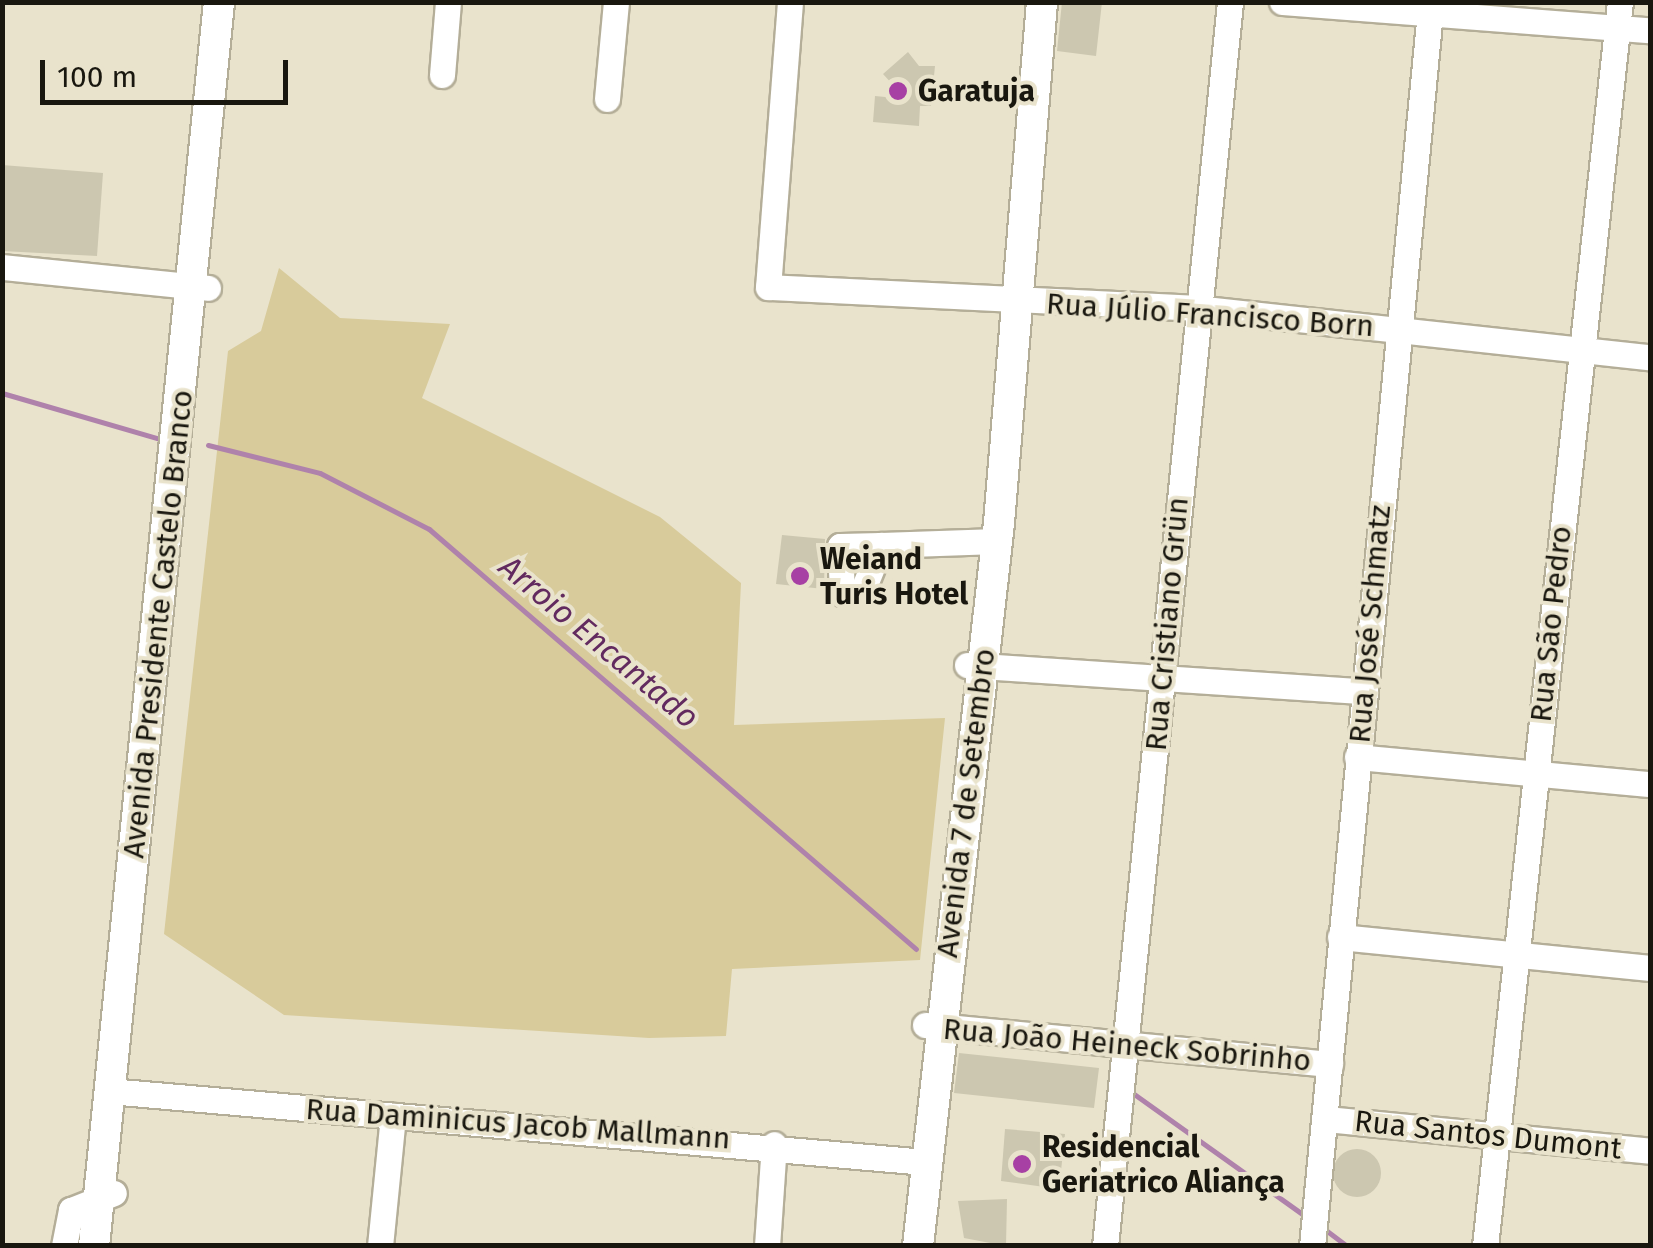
<!DOCTYPE html>
<html>
<head>
<meta charset="utf-8">
<style>
	body { margin:0 }
	#map { position:relative; width:1653px; height:1248px; overflow:hidden; background:#e9e3cc; font-family:"Fira Sans",sans-serif }
	div>[style] { position:absolute }
	[style*='--x'] { left:calc(var(--x)*1px); top:calc(var(--y)*1px); width:calc(var(--w)*1px); rotate:calc(var(--a)*1deg) }
	.green>* { inset:0; background:#d8cb9b }
	.stream>* { height:5px; margin:-2.5px; padding:0 2.5px; transform-origin:2.5px; border-radius:2.5px; background:#af82ab }
	.building>* { inset:0; background:#ccc7b0 }
	.round { border-radius:50% }
	.roads { filter:drop-shadow(2px 0 #b4ae98) drop-shadow(-2px 0 #b4ae98) drop-shadow(0 2px #b4ae98) drop-shadow(0 -2px #b4ae98) }
	.minor>* { height:25px; margin:-12.5px; padding:0 12.5px; transform-origin:12.5px; border-radius:12.5px; background:#fff }
	.major>* { height:30px; margin:-15px; padding:0 15px; transform-origin:15px; border-radius:15px; background:#fff }
	.dots>* { width:28px; height:28px; translate:-50% -50%; box-sizing:border-box; border:5px solid #e9e3cc; border-radius:50% }
	span { translate:-50% -50%; white-space:nowrap; text-align:center; line-height:1.15; -webkit-text-stroke:8px #e9e3cc; paint-order:stroke }
	.poi-label { font-size:30px; color:#19170f; font-weight:700 }
	.left { translate:0 -50%; text-align:left }
	.street-label { font-size:30px; color:#19170f }
	.water-label { font-size:32px; color:#622a5f; font-style:italic }
	.frame { position:absolute; inset:0; border:5px solid #19170f; pointer-events:none }
	.scale { position:absolute; left:40px; top:60px; width:248px; height:45px; box-sizing:border-box; border:5px solid #19170f; border-top:0; padding-left:12px; font-size:30px; line-height:35px; white-space:nowrap; color:#19170f; -webkit-text-stroke:8px #e9e3cc; paint-order:stroke }
</style>
</head>
<body>
<div id="map">
	<div class="green">
		<div style="clip-path:polygon(279px 268px,340px 318px,450px 324px,422px 398px,660px 517px,741px 583px,734px 725px,945px 718px,920px 960px,732px 969px,726px 1036px,649px 1038px,284px 1015px,164px 934px,228px 351px,261px 331px)"></div>
	</div>
	<div class="stream">
		<div style="--x:2;--y:393;--w:165;--a:16.2"></div>
		<div style="--x:208;--y:445;--w:115;--a:14"></div>
		<div style="--x:320;--y:473;--w:123;--a:27.2"></div>
		<div style="--x:429;--y:529;--w:643;--a:40.78"></div>
		<div style="--x:1134;--y:1094;--w:206;--a:35.5"></div>
		<div style="--x:1327;--y:1231;--w:25;--a:37"></div>
	</div>
	<div class="building">
		<div style="clip-path:polygon(1062px 2px,1102px 2px,1096px 56px,1057px 51px)"></div>
		<div style="clip-path:polygon(908px 52px,919px 66px,935px 66px,931px 106px,920px 106px,919px 126px,873px 122px,875px 96px,906px 99px,883px 74px)"></div>
		<div style="clip-path:polygon(2px 165px,103px 173px,97px 256px,2px 251px)"></div>
		<div style="clip-path:polygon(782px 535px,825px 539px,824px 589px,776px 584px)"></div>
		<div style="clip-path:polygon(959px 1053px,1099px 1068px,1094px 1108px,954px 1093px)"></div>
		<div style="clip-path:polygon(1005px 1129px,1065px 1134px,1059px 1189px,1001px 1181px)"></div>
		<div class="round" style="left:1333px;top:1149px;width:48px;height:48px"></div>
		<div style="clip-path:polygon(1007px 1199px,1006px 1246px,964px 1238px,958px 1201px)"></div>
	</div>
	<div class="roads">
		<div class="minor">
			<div style="--x:790;--y:2;--w:286;--a:94.4"></div>
			<div style="--x:768;--y:287;--w:429;--a:2.8"></div>
			<div style="--x:1196;--y:308;--w:457;--a:6.2"></div>
			<div style="--x:1282;--y:2;--w:369;--a:4.4"></div>
			<div style="--x:442;--y:75;--w:73;--a:-85.3"></div>
			<div style="--x:607;--y:99;--w:97;--a:-84.7"></div>
			<div style="--x:2;--y:267;--w:207;--a:5.8"></div>
			<div style="--x:881;--y:545;--w:41;--a:178.6"></div>
			<div style="--x:840;--y:546;--w:47;--a:87.6"></div>
			<div style="--x:842;--y:593;--w:20;--a:-3"></div>
			<div style="--x:862;--y:592;--w:51;--a:-68"></div>
			<div style="--x:881;--y:545;--w:116;--a:-2"></div>
			<div style="--x:967;--y:665;--w:397;--a:3.8"></div>
			<div style="--x:1357;--y:757;--w:294;--a:5.3"></div>
			<div style="--x:1340;--y:937;--w:312;--a:5.7"></div>
			<div style="--x:925;--y:1025;--w:407;--a:5.5"></div>
			<div style="--x:109;--y:1091;--w:820;--a:4.97"></div>
			<div style="--x:1326;--y:1119;--w:326;--a:5.6"></div>
			<div style="--x:64;--y:1246;--w:37;--a:-79"></div>
			<div style="--x:71;--y:1210;--w:46;--a:-21.6"></div>
			<div style="--x:380;--y:1246;--w:131;--a:-84.3"></div>
			<div style="--x:767;--y:1246;--w:102;--a:-86.1"></div>
			<div style="--x:1105;--y:1246;--w:1250;--a:-84.26"></div>
			<div style="--x:1312;--y:1246;--w:1250;--a:-84.54"></div>
			<div style="--x:1485;--y:1246;--w:1251;--a:-83.81"></div>
		</div>
		<div class="major">
			<div style="--x:94;--y:1246;--w:1250;--a:-84.26"></div>
			<div style="--x:918;--y:1246;--w:728;--a:-83.61"></div>
			<div style="--x:999;--y:523;--w:523;--a:-85.28"></div>
		</div>
	</div>
	<div class="dots">
		<div style="left:898px;top:91px;background:#a740a4"></div>
		<div style="left:800px;top:576px;background:#a740a4"></div>
		<div style="left:1022px;top:1164px;background:#a740a4"></div>
	</div>
	<div class="poi-label">
		<span class="left" style="left:918px;top:91px">Garatuja</span>
		<span class="left" style="left:820px;top:576px">Weiand<br>Turis Hotel</span>
		<span class="left" style="left:1042px;top:1164px">Residencial<br>Geriatrico Aliança</span>
	</div>
	<div class="street-label">
		<span style="left:1210px;top:315px;rotate:4deg">Rua Júlio Francisco Born</span>
		<span style="left:158px;top:624px;rotate:-84deg">Avenida Presidente Castelo Branco</span>
		<span style="left:1167px;top:624px;rotate:-85deg">Rua Cristiano Grün</span>
		<span style="left:1370px;top:624px;rotate:-85deg">Rua José Schmatz</span>
		<span style="left:1551px;top:624px;rotate:-84deg">Rua São Pedro</span>
		<span style="left:966px;top:803px;rotate:-83deg">Avenida 7 de Setembro</span>
		<span style="left:1127px;top:1045px;rotate:5deg">Rua João Heineck Sobrinho</span>
		<span style="left:518px;top:1124px;rotate:4deg">Rua Daminicus Jacob Mallmann</span>
		<span style="left:1488px;top:1135px;rotate:6deg">Rua Santos Dumont</span>
	</div>
	<div class="water-label">
		<span style="left:599px;top:642px;rotate:40deg">Arroio Encantado</span>
	</div>
	<div class="frame"></div>
	<div class="scale">100 m</div>
</div>
</body>
</html>
